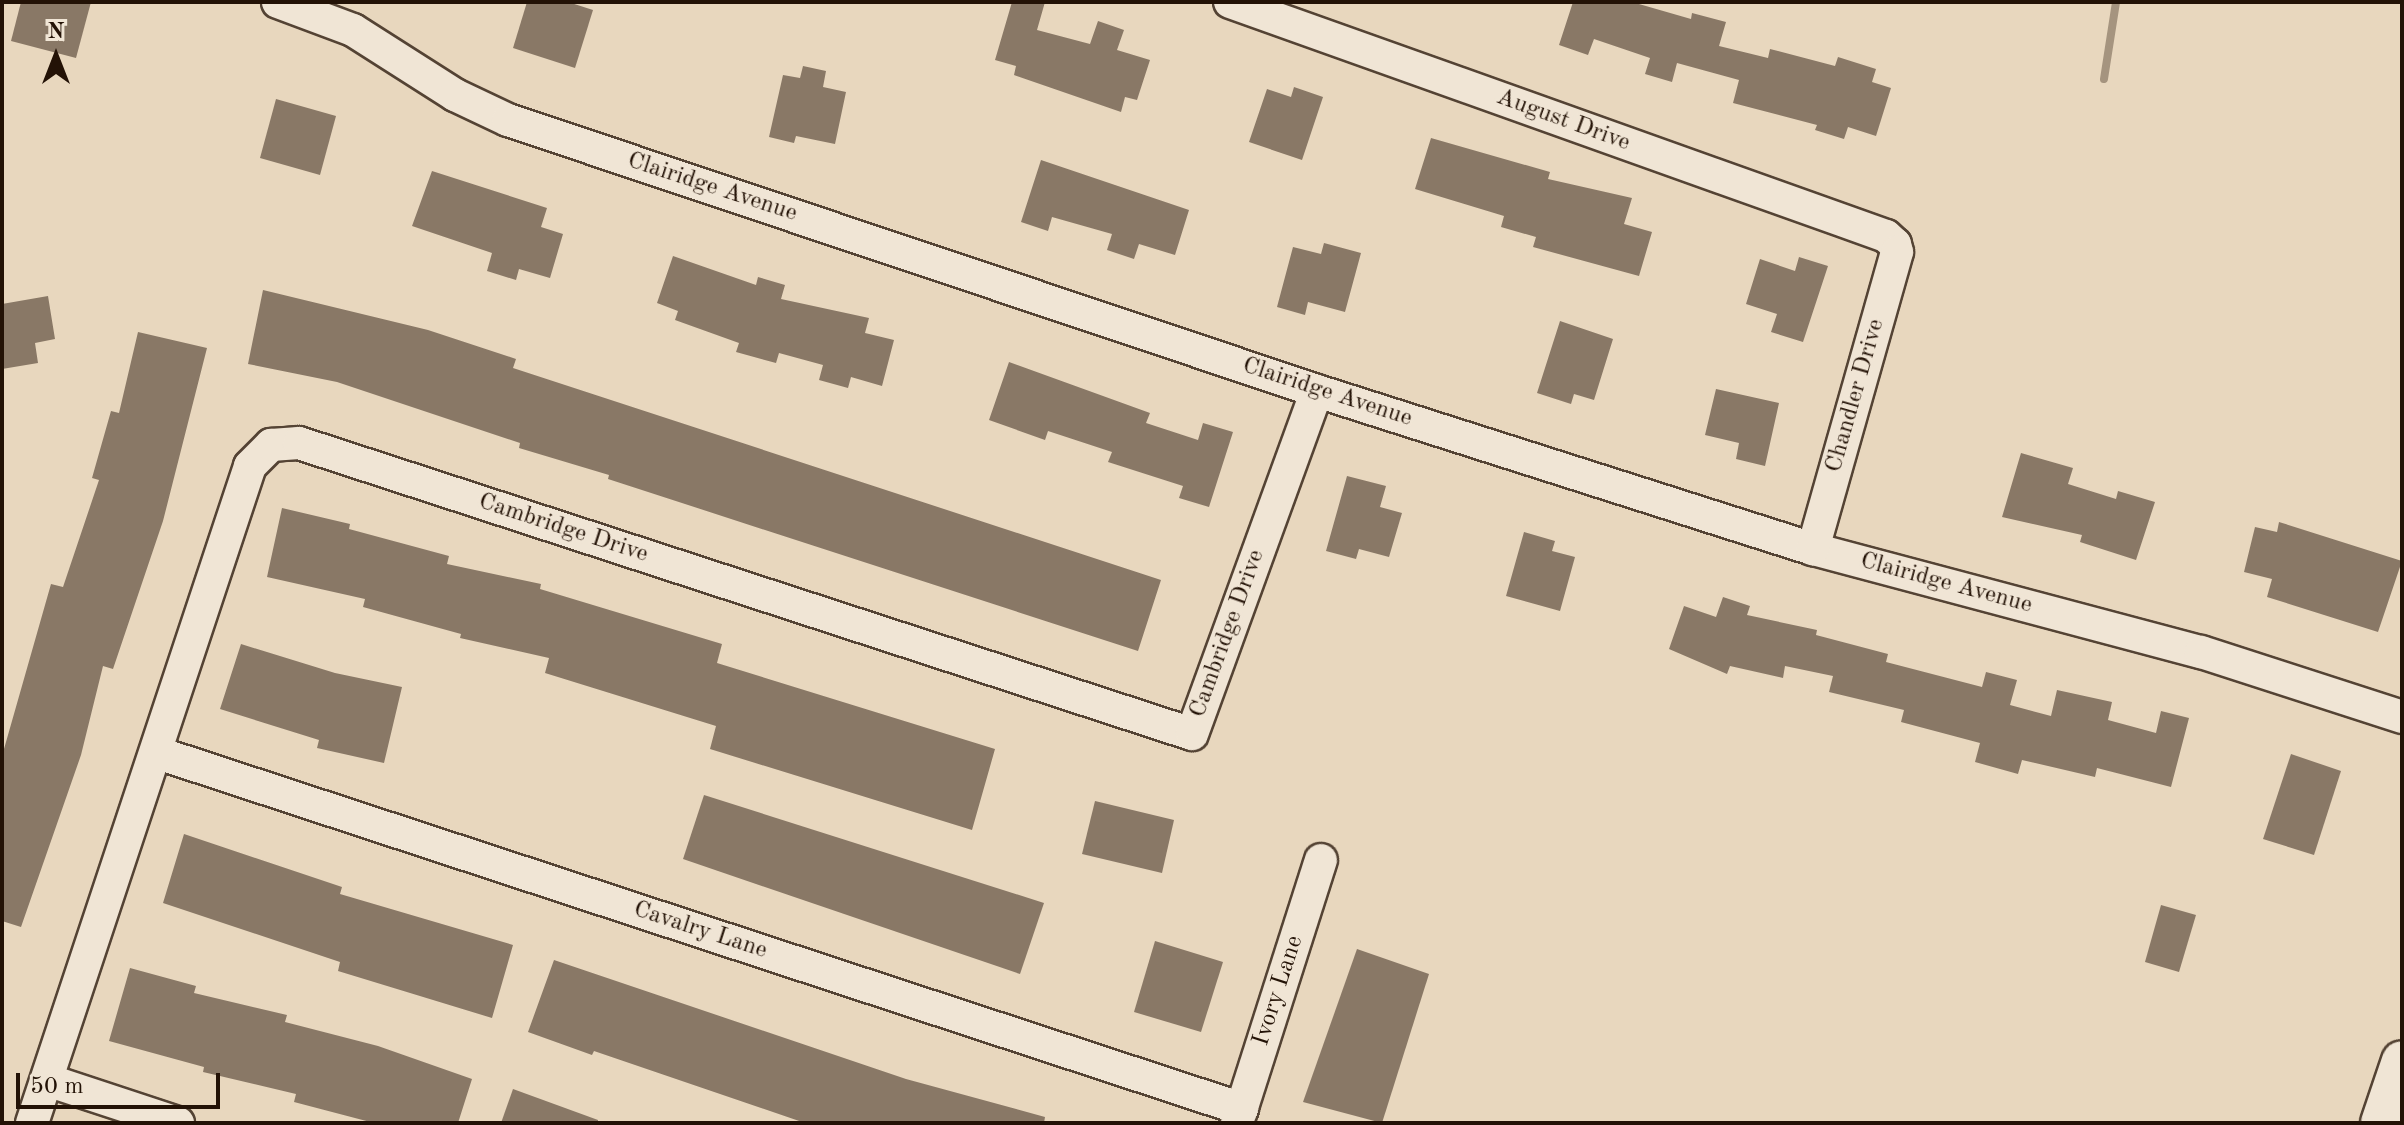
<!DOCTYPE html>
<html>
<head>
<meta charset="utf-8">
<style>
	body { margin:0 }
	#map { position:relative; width:2404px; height:1125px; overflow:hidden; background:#e8d7be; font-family:"Old Standard TT",serif }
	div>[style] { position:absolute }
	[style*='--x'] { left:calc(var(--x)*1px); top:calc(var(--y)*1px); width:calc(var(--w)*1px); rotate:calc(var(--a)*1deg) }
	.stream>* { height:8px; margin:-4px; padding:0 4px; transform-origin:4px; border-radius:4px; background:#a5947f }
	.building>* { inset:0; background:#897866 }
	.roads { filter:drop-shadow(2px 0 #544334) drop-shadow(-2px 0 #544334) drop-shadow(0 2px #544334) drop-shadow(0 -2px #544334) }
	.minor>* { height:32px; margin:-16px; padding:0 16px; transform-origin:16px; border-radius:16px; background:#f0e5d5 }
	.tertiary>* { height:40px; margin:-20px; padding:0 20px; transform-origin:20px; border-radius:20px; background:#f0e5d5 }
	span { translate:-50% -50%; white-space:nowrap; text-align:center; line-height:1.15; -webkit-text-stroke:6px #f0e5d5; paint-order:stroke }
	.street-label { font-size:24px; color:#231206 }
	.frame { position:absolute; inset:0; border:4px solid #231206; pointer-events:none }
	.north { position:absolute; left:16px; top:16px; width:80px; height:80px; -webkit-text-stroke:6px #f0e5d5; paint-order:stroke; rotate:0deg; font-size:22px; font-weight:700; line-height:32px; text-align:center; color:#231206 }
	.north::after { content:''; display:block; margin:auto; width:28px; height:36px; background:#231206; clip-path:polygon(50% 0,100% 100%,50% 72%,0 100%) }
	.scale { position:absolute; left:16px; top:1073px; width:204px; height:36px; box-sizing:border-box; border:4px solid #231206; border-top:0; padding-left:10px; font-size:24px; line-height:28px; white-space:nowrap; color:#231206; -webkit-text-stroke:6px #f0e5d5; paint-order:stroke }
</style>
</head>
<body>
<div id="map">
	<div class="stream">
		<div style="--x:2104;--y:79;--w:78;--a:-81.1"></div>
	</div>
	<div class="building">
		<div style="clip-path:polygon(21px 2px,91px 2px,76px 58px,11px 41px)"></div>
		<div style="clip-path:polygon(527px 2px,568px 2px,593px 10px,575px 68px,513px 48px)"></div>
		<div style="clip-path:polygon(1012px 2px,1045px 2px,1037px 30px,1090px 44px,1098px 21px,1124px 30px,1117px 50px,1150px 60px,1137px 100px,1125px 97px,1121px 112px,1014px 75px,1016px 66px,995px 60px)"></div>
		<div style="clip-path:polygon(1573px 2px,1632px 2px,1691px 19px,1692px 13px,1726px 22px,1719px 46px,1768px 58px,1770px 49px,1835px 66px,1838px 57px,1876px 69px,1872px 82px,1891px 88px,1876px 136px,1848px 127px,1844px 139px,1815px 130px,1817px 125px,1733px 103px,1739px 80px,1677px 63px,1672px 82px,1645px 74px,1650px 58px,1594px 39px,1588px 55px,1559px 45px)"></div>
		<div style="clip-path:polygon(803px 66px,826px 71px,823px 87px,846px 92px,835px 144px,796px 136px,794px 143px,769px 137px,783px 75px,800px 78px)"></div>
		<div style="clip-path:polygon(1294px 87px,1323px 97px,1302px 160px,1249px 142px,1267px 89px,1291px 97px)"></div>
		<div style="clip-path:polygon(276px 99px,336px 116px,320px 175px,260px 158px)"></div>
		<div style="clip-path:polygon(1431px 138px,1550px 172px,1548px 179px,1632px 198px,1624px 224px,1652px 232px,1639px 276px,1533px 247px,1536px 237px,1501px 227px,1504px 216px,1415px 189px)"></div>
		<div style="clip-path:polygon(1041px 160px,1189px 210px,1175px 255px,1139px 244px,1134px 259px,1107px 250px,1112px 234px,1052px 217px,1048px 231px,1021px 222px)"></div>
		<div style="clip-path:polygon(432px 171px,547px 208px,541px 227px,563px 234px,550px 278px,519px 269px,516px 280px,487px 271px,492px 253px,412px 226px)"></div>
		<div style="clip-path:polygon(1324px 243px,1361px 253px,1345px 312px,1308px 302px,1305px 315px,1277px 307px,1293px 247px,1321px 254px)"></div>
		<div style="clip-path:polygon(673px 256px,756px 285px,758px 277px,785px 285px,781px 299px,869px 318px,865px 333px,894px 340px,882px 386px,851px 377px,848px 388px,819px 380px,823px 365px,779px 353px,776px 363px,736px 352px,739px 343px,675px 320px,678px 311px,657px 303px)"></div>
		<div style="clip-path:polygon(1799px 257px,1828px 266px,1803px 342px,1771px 332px,1777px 314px,1746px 304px,1760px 259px,1795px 271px)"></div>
		<div style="clip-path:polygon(263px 290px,428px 330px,516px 359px,513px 368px,1161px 580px,1138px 651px,608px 479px,609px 475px,519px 448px,520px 443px,337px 382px,248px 364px)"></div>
		<div style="clip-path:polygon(48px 296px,55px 339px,35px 343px,38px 363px,2px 369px,2px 304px)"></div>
		<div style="clip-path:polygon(1560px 321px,1613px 339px,1594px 400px,1574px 394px,1571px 404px,1537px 393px)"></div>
		<div style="clip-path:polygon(138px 332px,207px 348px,163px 521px,113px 669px,103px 666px,81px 755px,21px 927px,2px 921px,2px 756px,51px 584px,63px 587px,99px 480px,92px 478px,111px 411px,119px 413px)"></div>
		<div style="clip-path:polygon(1009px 362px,1150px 413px,1146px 423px,1198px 440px,1203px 423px,1233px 432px,1209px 507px,1179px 498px,1183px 486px,1108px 462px,1112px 452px,1048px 431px,1045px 440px,989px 420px)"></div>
		<div style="clip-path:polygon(1716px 389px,1779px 403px,1765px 466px,1736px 459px,1739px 443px,1705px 435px)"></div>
		<div style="clip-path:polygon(2021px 453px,2073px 468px,2068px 484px,2116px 499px,2118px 491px,2155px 502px,2136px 560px,2080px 542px,2082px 535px,2002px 517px)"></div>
		<div style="clip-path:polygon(1347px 476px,1386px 486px,1380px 507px,1402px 513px,1389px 557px,1359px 549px,1356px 559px,1326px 551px)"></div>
		<div style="clip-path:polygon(282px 508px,350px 524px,349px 529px,449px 556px,447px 564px,541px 584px,540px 589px,722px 644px,717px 663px,995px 749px,972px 830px,710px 749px,716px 726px,545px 673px,549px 658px,460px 638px,461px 634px,363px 607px,365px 599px,267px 577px)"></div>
		<div style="clip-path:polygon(2279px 522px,2402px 561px,2378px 632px,2267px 597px,2272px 579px,2244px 572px,2255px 527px,2277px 532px)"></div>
		<div style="clip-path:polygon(1524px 532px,1555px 541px,1552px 551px,1575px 557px,1560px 611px,1506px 596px)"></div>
		<div style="clip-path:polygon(1723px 597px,1750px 606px,1747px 615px,1817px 630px,1816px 635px,1888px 654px,1886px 662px,1982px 687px,1986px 672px,2017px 680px,2010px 705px,2051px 716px,2057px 690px,2112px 702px,2108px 720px,2156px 733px,2161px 711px,2189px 718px,2171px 787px,2097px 768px,2095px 777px,2022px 760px,2018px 774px,1975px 762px,1980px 743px,1901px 722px,1904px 710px,1829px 692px,1833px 676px,1785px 666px,1783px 678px,1730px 666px,1727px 674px,1669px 649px,1684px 606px,1716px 617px)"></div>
		<div style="clip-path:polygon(241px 644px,335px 673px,402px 687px,384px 763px,317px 748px,319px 740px,220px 709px)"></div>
		<div style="clip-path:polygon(2291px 754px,2341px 771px,2314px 855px,2263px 839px)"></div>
		<div style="clip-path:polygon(704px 795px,1044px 903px,1020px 974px,683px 859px)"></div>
		<div style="clip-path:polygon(1095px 801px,1174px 820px,1162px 873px,1082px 854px)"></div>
		<div style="clip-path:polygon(184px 834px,342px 887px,340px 894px,513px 945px,492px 1018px,338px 971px,340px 962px,163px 903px)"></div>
		<div style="clip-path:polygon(2161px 905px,2196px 915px,2179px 972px,2145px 962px)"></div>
		<div style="clip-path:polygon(1155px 941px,1223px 962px,1201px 1032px,1134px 1012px)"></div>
		<div style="clip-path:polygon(1357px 949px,1429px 974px,1382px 1123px,1303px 1102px)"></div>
		<div style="clip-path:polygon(554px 960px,906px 1079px,1045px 1117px,1044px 1123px,805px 1123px,594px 1051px,592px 1055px,528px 1032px)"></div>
		<div style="clip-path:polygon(130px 968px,196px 986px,194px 993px,287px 1015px,285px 1022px,378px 1046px,472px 1079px,458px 1123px,374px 1123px,294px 1102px,296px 1094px,203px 1072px,204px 1067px,109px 1041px)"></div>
		<div style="clip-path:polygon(513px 1089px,598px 1120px,598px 1123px,501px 1123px)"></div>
	</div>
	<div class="roads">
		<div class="minor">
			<div style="--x:278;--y:2;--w:80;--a:20.5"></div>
			<div style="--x:353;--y:30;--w:121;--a:32.5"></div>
			<div style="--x:455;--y:95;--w:59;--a:25.3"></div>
			<div style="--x:508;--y:120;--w:853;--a:18.52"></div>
			<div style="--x:1317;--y:391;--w:521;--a:17.67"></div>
			<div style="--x:1813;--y:549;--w:401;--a:14.9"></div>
			<div style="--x:2201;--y:652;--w:211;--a:17.9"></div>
			<div style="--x:1230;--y:2;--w:696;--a:19.63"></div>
			<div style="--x:1886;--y:236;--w:12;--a:42"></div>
			<div style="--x:1895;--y:244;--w:8;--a:76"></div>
			<div style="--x:1897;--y:252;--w:309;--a:105.8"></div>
			<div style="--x:158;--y:753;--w:1141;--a:18.18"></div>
			<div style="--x:47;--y:1080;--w:138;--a:18.2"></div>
			<div style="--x:32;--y:1123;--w:692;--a:-71.64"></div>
			<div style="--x:250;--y:466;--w:30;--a:-45"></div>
			<div style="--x:271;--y:445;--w:28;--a:-4"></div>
			<div style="--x:299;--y:443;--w:939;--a:18.05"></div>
			<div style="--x:1192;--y:734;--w:365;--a:-70"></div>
			<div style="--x:1237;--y:1123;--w:276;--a:-72.3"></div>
		</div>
		<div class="tertiary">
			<div style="--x:2381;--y:1123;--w:65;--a:-71.3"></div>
		</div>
	</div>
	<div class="street-label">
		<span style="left:1563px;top:121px;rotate:20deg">August Drive</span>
		<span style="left:712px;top:188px;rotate:18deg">Clairidge Avenue</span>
		<span style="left:1327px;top:393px;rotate:18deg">Clairidge Avenue</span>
		<span style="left:1856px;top:396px;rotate:-74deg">Chandler Drive</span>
		<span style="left:563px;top:529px;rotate:18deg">Cambridge Drive</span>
		<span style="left:1946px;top:584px;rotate:15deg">Clairidge Avenue</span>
		<span style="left:1228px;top:634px;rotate:-70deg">Cambridge Drive</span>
		<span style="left:700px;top:931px;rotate:18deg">Cavalry Lane</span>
		<span style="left:1279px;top:991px;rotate:-72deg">Ivory Lane</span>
	</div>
	<div class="frame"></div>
	<div class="north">N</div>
	<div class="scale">50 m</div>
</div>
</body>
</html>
